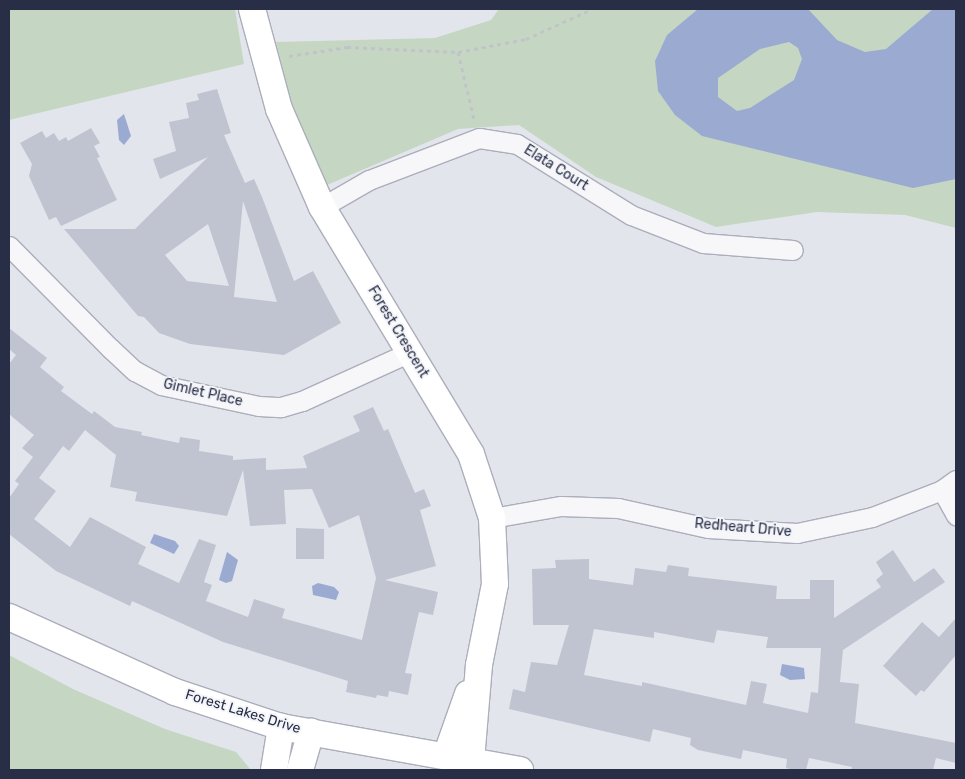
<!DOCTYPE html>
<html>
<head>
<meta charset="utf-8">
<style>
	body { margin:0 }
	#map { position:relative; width:965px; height:779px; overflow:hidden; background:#e3e5ed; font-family:Rubik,sans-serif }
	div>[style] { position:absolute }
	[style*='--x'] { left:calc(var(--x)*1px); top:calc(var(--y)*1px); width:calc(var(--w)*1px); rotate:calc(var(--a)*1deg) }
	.green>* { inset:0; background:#c5d7c3 }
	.water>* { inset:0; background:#9baad0 }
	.building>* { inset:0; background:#c0c3d0 }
	.path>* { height:3px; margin-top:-1.5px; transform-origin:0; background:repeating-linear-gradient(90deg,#c1c3cb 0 4px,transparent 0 8px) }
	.roads { filter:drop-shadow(1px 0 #abaebb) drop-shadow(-1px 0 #abaebb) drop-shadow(0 1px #abaebb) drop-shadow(0 -1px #abaebb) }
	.street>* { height:19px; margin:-9.5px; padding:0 9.5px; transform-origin:9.5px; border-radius:9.5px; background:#f7f7fa }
	.secondary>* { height:26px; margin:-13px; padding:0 13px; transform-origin:13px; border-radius:13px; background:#fff }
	span { translate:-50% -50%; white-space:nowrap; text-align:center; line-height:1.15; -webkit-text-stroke:4px #f3f5f9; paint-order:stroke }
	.street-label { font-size:14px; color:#292e47 }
	.frame { position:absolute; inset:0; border:10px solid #292e47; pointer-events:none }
</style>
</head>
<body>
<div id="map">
	<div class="green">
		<div style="clip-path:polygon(9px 9px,235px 9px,244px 64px,9px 120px)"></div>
		<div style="clip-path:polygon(499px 9px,956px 9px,956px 228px,905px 215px,817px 212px,716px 227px,596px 177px,519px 125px,458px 129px,327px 185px,292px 107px,276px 42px,435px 38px,491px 20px)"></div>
		<div style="clip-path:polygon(9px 655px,73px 689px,165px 729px,236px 752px,251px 770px,9px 770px)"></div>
	</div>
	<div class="water">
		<div style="clip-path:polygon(evenodd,698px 9px,808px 9px,837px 40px,865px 52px,886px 49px,933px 9px,956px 9px,956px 179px,913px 188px,702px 136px,675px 115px,658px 91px,655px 61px,667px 35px,698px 9px,789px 42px,798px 48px,802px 59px,794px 80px,750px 108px,737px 111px,718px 97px,718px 78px,760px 49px,789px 42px)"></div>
		<div style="clip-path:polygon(124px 114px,131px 136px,124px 145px,119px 140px,117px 120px)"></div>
		<div style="clip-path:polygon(154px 534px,175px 541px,179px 546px,174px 554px,150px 543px)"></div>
		<div style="clip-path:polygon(227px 552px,238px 560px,232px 581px,226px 583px,219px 580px)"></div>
		<div style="clip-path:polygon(318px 583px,334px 587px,339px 592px,336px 600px,313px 595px,312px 586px)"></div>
		<div style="clip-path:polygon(782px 664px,804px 668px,805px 679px,790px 680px,780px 675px)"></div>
	</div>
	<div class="building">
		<div style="clip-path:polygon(evenodd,217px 89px,231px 133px,224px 135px,245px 183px,254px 179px,262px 197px,294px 281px,313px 271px,341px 323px,284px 355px,190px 344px,159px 333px,144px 317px,138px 316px,64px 229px,135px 229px,208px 157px,160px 179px,153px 159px,176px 151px,169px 122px,189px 118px,186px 103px,199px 100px,197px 94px,217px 89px,243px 201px,277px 302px,234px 297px,243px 201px,217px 89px,208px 224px,229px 286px,187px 281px,165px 255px,208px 224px)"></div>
		<div style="clip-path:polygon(91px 128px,100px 143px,94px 146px,100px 157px,97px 158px,117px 200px,61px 226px,56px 217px,49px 220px,29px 176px,32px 164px,20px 143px,42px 131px,46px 138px,54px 133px,59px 141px,66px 137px,68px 141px)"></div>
		<div style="clip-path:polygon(evenodd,9px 328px,47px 358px,40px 367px,64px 387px,61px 391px,92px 414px,94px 411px,115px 427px,142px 432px,141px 435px,179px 443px,180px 437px,200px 440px,199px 451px,233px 456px,233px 460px,266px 458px,266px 470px,307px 468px,303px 456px,360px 431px,353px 416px,373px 407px,384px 431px,388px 429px,415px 493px,424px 489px,431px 506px,420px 510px,436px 566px,385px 580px,438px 592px,433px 615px,419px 612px,405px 673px,412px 674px,408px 695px,389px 691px,388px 697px,377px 695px,376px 698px,346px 692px,348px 681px,223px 642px,132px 601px,130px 606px,56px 571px,9px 534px,9px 498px,19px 484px,15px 481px,33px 457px,22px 448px,34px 435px,9px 414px,9px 364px,16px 355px,9px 349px,9px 328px,85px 430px,116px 455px,110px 487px,137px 492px,135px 501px,227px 516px,243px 470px,250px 526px,286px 524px,284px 490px,312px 489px,329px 528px,359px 515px,376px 578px,362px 640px,282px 618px,285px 609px,254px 599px,248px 617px,206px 601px,212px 585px,204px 582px,216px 545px,199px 539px,179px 583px,138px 564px,146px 547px,90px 517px,70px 547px,34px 519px,56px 491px,39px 478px,63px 446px,69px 451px,85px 430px)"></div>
		<div style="clip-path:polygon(296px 528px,324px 529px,324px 559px,296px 559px)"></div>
		<div style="clip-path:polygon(evenodd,893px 550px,914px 582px,934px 568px,945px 582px,843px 650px,840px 682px,859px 684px,855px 723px,956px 743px,956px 763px,936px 758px,933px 770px,851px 770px,852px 767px,809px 758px,806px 770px,795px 770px,786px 768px,787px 759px,743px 750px,741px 759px,698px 750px,690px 745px,691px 738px,653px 729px,650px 742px,509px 709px,513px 689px,525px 692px,531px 662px,557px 665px,569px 625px,533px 625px,532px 569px,556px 568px,555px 560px,589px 559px,589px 579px,633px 585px,635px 568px,666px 572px,668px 565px,689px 568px,688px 576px,777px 586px,776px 599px,810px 599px,810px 580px,834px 580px,834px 618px,881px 587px,876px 580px,883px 574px,876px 562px,893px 550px,594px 629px,654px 638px,654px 632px,714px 643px,717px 630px,768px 637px,766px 648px,821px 648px,818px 693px,811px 692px,808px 713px,763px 703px,767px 684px,751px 681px,746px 705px,642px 682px,642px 686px,584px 675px,594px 629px)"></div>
		<div style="clip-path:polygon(956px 618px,956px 655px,924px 692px,921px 690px,916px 696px,883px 666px,922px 622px,939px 637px)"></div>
	</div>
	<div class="path">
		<div style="--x:458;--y:52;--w:69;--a:76.6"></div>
		<div style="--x:289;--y:56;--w:59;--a:-8.8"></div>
		<div style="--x:347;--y:47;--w:111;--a:2.6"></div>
		<div style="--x:458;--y:52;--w:69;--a:-10.8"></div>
		<div style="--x:526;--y:39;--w:72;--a:-24.4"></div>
	</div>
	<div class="roads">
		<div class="street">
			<div style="--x:322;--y:207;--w:54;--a:-29.9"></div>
			<div style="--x:369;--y:180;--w:118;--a:-20.9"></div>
			<div style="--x:479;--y:138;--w:38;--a:9"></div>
			<div style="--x:517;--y:144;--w:134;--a:31.9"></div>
			<div style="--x:631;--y:215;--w:77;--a:21.3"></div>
			<div style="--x:703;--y:243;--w:90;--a:4.4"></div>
			<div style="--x:9;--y:246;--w:144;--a:45.3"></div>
			<div style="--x:110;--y:348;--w:34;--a:43"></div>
			<div style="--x:135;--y:371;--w:30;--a:28"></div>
			<div style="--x:161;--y:385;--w:100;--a:12.1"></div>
			<div style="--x:259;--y:406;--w:22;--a:3"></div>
			<div style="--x:281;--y:407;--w:22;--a:-16"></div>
			<div style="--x:302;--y:401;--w:119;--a:-24.4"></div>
			<div style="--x:942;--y:490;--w:29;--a:61"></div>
			<div style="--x:492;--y:518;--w:70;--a:-9.9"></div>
			<div style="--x:561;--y:506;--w:57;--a:2"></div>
			<div style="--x:618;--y:508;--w:92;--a:12.5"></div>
			<div style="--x:708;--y:528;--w:89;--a:3.2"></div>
			<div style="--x:797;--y:533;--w:77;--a:-12"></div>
			<div style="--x:872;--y:517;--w:75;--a:-21.1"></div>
			<div style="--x:942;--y:490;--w:17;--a:-36"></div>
		</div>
		<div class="secondary">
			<div style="--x:252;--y:9;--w:104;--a:74.9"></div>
			<div style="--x:279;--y:109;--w:107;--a:66.3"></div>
			<div style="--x:322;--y:207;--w:288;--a:58.9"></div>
			<div style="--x:471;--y:454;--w:67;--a:71.8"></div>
			<div style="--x:492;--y:518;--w:66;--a:87.4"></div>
			<div style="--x:495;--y:584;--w:83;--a:101.2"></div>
			<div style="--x:479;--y:665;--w:96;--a:94.8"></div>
			<div style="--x:9;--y:617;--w:182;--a:24.3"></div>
			<div style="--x:175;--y:692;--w:112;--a:18.3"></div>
			<div style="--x:281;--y:727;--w:243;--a:10.2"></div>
			<div style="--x:446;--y:756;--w:66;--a:-70.5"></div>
			<div style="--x:274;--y:770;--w:44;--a:-80.8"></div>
			<div style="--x:300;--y:770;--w:40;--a:-74"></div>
		</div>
	</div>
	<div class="street-label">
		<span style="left:556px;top:168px;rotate:32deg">Elata Court</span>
		<span style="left:398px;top:332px;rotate:59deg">Forest Crescent</span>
		<span style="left:203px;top:393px;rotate:13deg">Gimlet Place</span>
		<span style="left:743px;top:528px;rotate:5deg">Redheart Drive</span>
		<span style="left:243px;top:712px;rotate:17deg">Forest Lakes Drive</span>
	</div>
	<div class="frame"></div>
</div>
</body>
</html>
